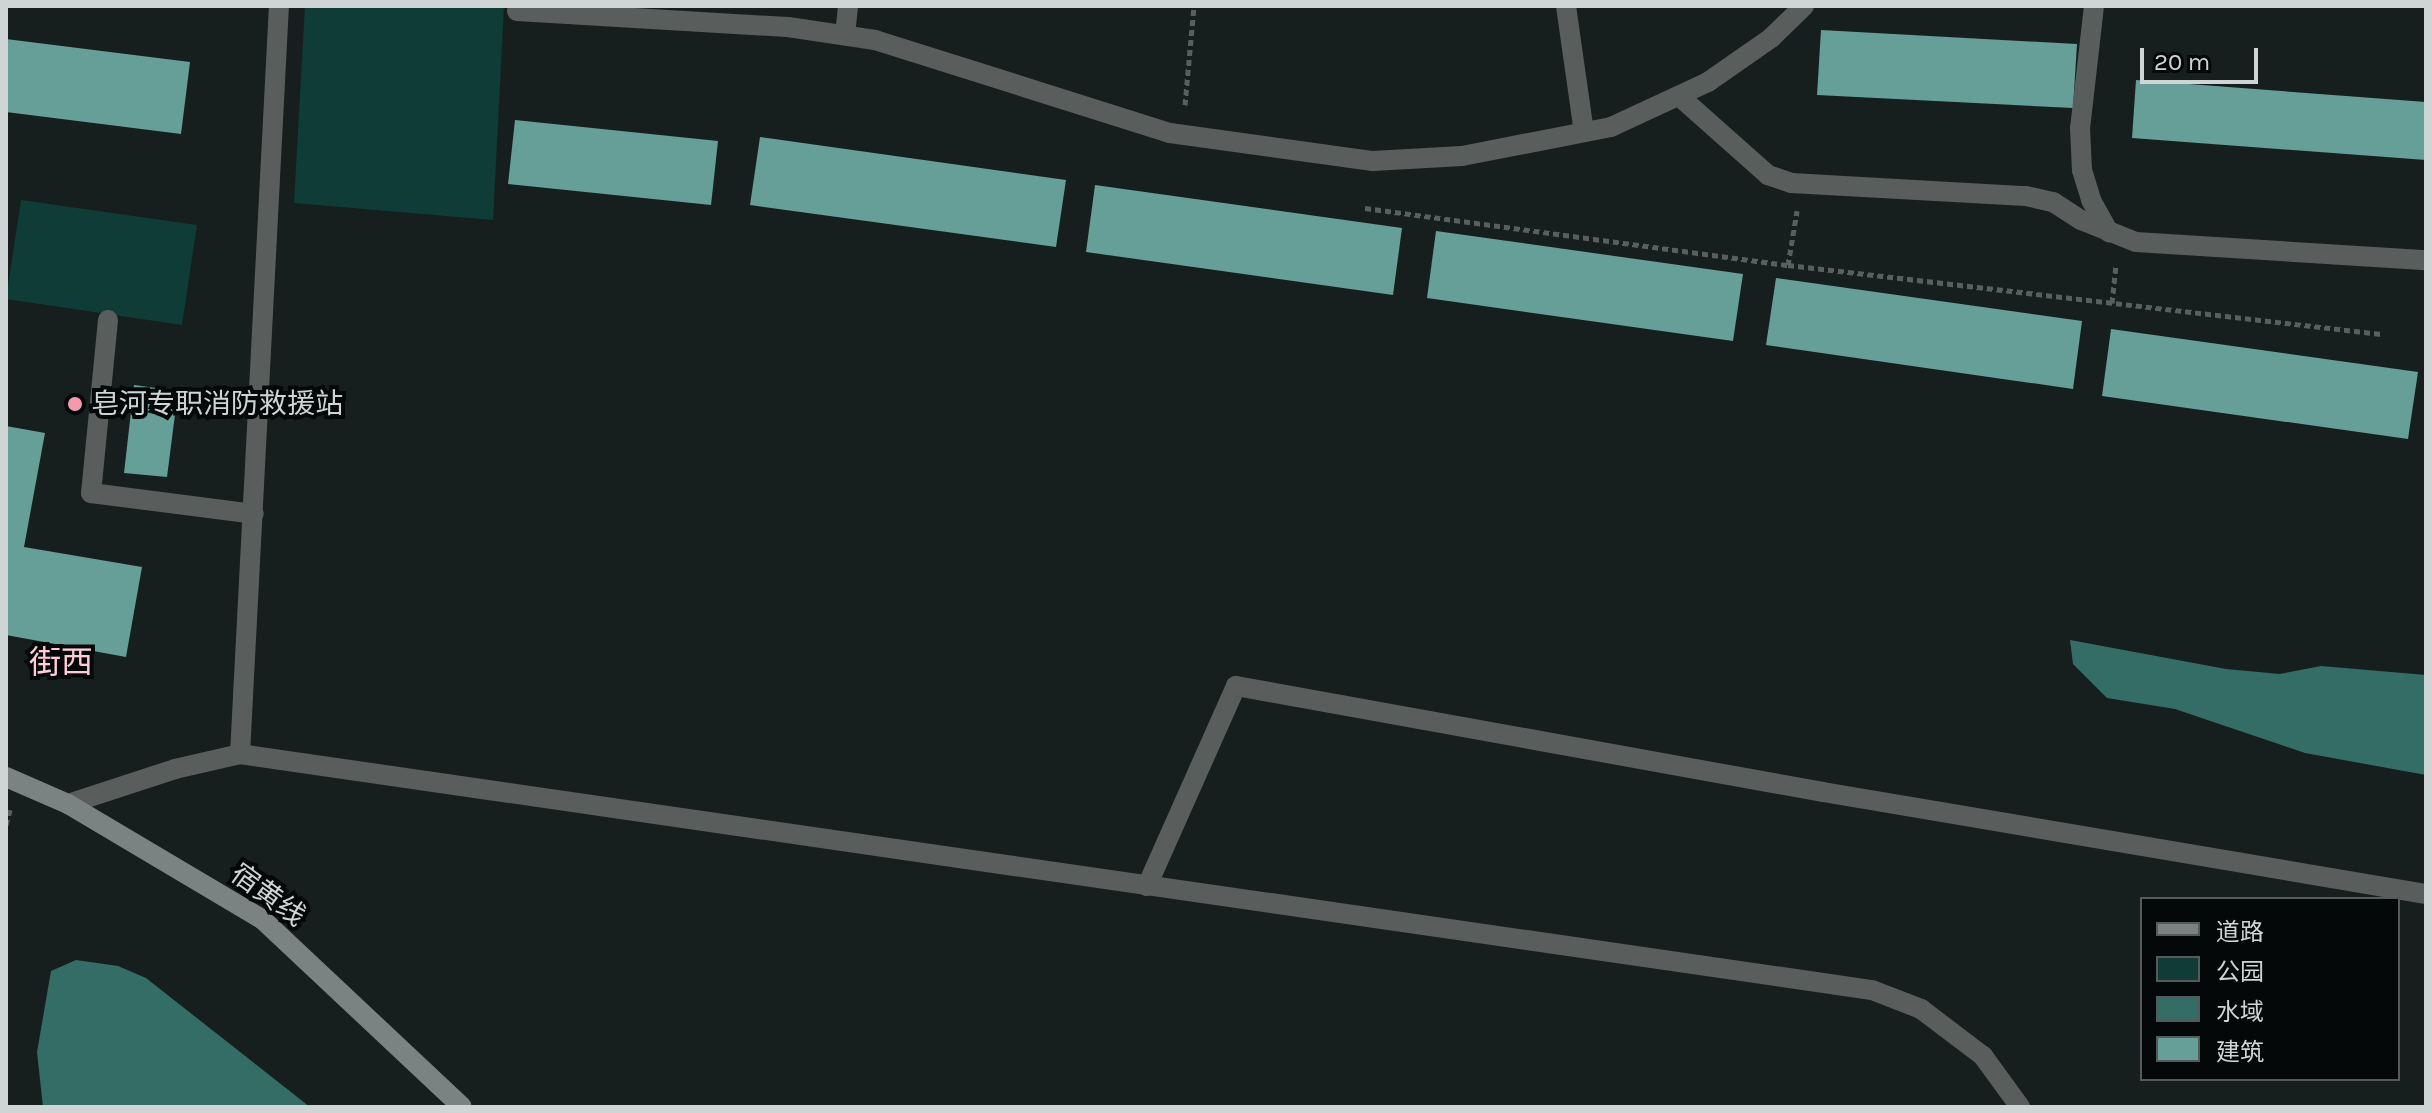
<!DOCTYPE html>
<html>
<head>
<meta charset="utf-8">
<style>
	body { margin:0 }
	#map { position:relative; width:2432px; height:1113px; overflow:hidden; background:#161f1e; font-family:Karla,"Noto Sans SC",sans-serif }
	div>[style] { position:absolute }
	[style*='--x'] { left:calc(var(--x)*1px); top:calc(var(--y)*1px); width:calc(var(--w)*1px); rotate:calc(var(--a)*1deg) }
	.green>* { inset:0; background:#0f3c37 }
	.water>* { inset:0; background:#336d66 }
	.building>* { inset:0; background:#659f97 }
	.path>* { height:5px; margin-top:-2.5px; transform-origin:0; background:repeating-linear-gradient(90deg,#58605f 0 6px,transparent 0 10px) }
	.lane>* { height:20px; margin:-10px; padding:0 10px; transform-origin:10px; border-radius:10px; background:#595e5d }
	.street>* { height:20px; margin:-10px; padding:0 10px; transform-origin:10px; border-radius:10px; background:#595e5d }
	.secondary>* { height:20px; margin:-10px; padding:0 10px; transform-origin:10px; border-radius:10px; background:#7b8382 }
	.dots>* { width:22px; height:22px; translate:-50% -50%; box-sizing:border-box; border:4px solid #050808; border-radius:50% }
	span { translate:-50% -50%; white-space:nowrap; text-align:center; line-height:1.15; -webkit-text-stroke:8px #050808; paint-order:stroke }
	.poi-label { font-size:28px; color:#cfd5d4 }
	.left { translate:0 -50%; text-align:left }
	.street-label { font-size:28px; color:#cfd5d4 }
	.quarter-label { font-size:32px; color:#ffcbd6 }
	.frame { position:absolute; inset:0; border:8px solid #cfd5d4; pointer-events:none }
	.legend { position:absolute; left:2140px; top:897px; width:260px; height:184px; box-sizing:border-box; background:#050808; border:2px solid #565a5a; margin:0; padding:10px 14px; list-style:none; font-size:24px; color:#cfd5d4 }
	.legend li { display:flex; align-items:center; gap:16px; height:40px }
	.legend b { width:40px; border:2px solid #565a5a }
	.scale { position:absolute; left:2140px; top:48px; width:118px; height:36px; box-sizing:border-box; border:4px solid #cfd5d4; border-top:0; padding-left:10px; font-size:24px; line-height:28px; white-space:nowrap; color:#cfd5d4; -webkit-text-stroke:6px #050808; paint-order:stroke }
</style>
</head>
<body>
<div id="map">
	<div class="green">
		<div style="clip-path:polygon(305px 6px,504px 6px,493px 220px,294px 203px)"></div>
		<div style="clip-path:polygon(21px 200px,197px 225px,182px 325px,6px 299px)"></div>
	</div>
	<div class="water">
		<div style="clip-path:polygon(2070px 640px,2226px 669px,2280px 674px,2321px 666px,2426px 675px,2426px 775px,2305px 753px,2175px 709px,2107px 698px,2073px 664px)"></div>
		<div style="clip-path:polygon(76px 960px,118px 966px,146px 978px,310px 1107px,43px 1107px,37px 1052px,51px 971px)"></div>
	</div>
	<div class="building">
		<div style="clip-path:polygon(1821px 30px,2077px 44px,2073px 108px,1817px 95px)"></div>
		<div style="clip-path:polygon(6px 39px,190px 62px,181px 134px,6px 112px)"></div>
		<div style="clip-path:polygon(2136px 80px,2426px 102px,2426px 160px,2132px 138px)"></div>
		<div style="clip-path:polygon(515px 120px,718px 141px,711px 205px,508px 184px)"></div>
		<div style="clip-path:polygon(760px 137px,1066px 180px,1056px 247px,750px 205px)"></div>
		<div style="clip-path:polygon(1095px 185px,1402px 228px,1393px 295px,1086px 252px)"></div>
		<div style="clip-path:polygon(1436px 231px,1743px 274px,1733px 341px,1427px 298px)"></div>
		<div style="clip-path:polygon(1776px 278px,2082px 321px,2073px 389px,1766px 345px)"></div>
		<div style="clip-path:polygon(2111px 329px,2418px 372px,2408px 439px,2102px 396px)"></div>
		<div style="clip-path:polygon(134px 385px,178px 391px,167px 477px,124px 473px)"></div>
		<div style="clip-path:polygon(6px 426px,45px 433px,24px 547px,142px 567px,126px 657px,6px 635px)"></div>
	</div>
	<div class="path">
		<div style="--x:1185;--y:105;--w:99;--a:-84.8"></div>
		<div style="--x:1365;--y:208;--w:427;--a:7.7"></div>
		<div style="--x:1788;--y:265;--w:597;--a:6.64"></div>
		<div style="--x:1788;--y:265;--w:55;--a:-80.5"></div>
		<div style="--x:2112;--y:303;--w:39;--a:-84"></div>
		<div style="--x:6;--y:825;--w:16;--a:-75"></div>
	</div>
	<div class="lane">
		<div style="--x:1566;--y:6;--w:127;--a:81.9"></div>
		<div style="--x:2094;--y:6;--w:123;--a:96.5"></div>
		<div style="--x:2080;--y:128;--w:42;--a:87.3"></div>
		<div style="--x:2082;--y:170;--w:31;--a:73"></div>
		<div style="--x:2091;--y:200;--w:37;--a:61"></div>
		<div style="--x:517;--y:11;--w:271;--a:3.4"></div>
		<div style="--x:788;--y:27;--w:88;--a:8.5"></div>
		<div style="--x:875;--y:40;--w:309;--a:17.5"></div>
		<div style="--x:1170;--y:133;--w:205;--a:7.9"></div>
		<div style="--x:1373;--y:161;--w:89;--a:-3.2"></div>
		<div style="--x:1462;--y:156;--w:152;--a:-11"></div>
		<div style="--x:1611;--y:127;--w:107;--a:-24.9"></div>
		<div style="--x:1708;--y:82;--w:77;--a:-34.9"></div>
		<div style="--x:1771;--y:38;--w:46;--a:-44.1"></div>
		<div style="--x:845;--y:35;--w:29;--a:-84"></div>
		<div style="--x:1679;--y:96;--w:119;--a:41.6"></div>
		<div style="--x:1768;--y:175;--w:24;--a:19"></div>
		<div style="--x:1791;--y:183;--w:235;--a:3.2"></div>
		<div style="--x:2026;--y:196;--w:28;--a:13"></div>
		<div style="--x:2053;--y:202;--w:33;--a:33"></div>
		<div style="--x:2081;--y:220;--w:59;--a:21.8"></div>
		<div style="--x:2136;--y:242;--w:291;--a:3.6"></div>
		<div style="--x:108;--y:320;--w:174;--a:95.6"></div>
		<div style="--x:91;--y:493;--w:164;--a:7.3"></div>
	</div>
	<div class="street">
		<div style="--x:240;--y:754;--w:749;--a:-87.02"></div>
		<div style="--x:68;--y:804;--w:113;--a:-18.1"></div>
		<div style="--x:175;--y:769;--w:67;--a:-13"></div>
		<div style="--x:240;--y:754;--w:1649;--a:8.23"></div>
		<div style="--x:1872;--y:990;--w:53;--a:21.2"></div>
		<div style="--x:1921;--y:1009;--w:78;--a:37.2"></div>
		<div style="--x:1983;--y:1056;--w:63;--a:54"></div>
		<div style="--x:1147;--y:886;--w:219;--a:-66"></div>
		<div style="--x:1236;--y:686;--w:596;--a:10.24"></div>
		<div style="--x:1823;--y:792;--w:612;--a:9.6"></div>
	</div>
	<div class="secondary">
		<div style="--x:6;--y:777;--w:68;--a:23.5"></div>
		<div style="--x:68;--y:804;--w:226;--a:30.7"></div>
		<div style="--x:262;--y:919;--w:274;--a:43.2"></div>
	</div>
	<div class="dots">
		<div style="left:75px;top:404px;background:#f29aae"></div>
	</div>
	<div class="poi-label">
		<span class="left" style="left:91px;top:404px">皂河专职消防救援站</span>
	</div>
	<div class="street-label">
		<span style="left:268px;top:895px;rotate:36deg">宿黄线</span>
	</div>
	<div class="quarter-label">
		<span style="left:61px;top:663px">街西</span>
	</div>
	<div class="frame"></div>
	<ul class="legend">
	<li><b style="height:10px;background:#7b8382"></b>道路</li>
	<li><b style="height:22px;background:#0f3c37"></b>公园</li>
	<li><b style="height:22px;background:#336d66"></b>水域</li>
	<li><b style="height:22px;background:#659f97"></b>建筑</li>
	</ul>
	<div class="scale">20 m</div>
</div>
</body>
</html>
